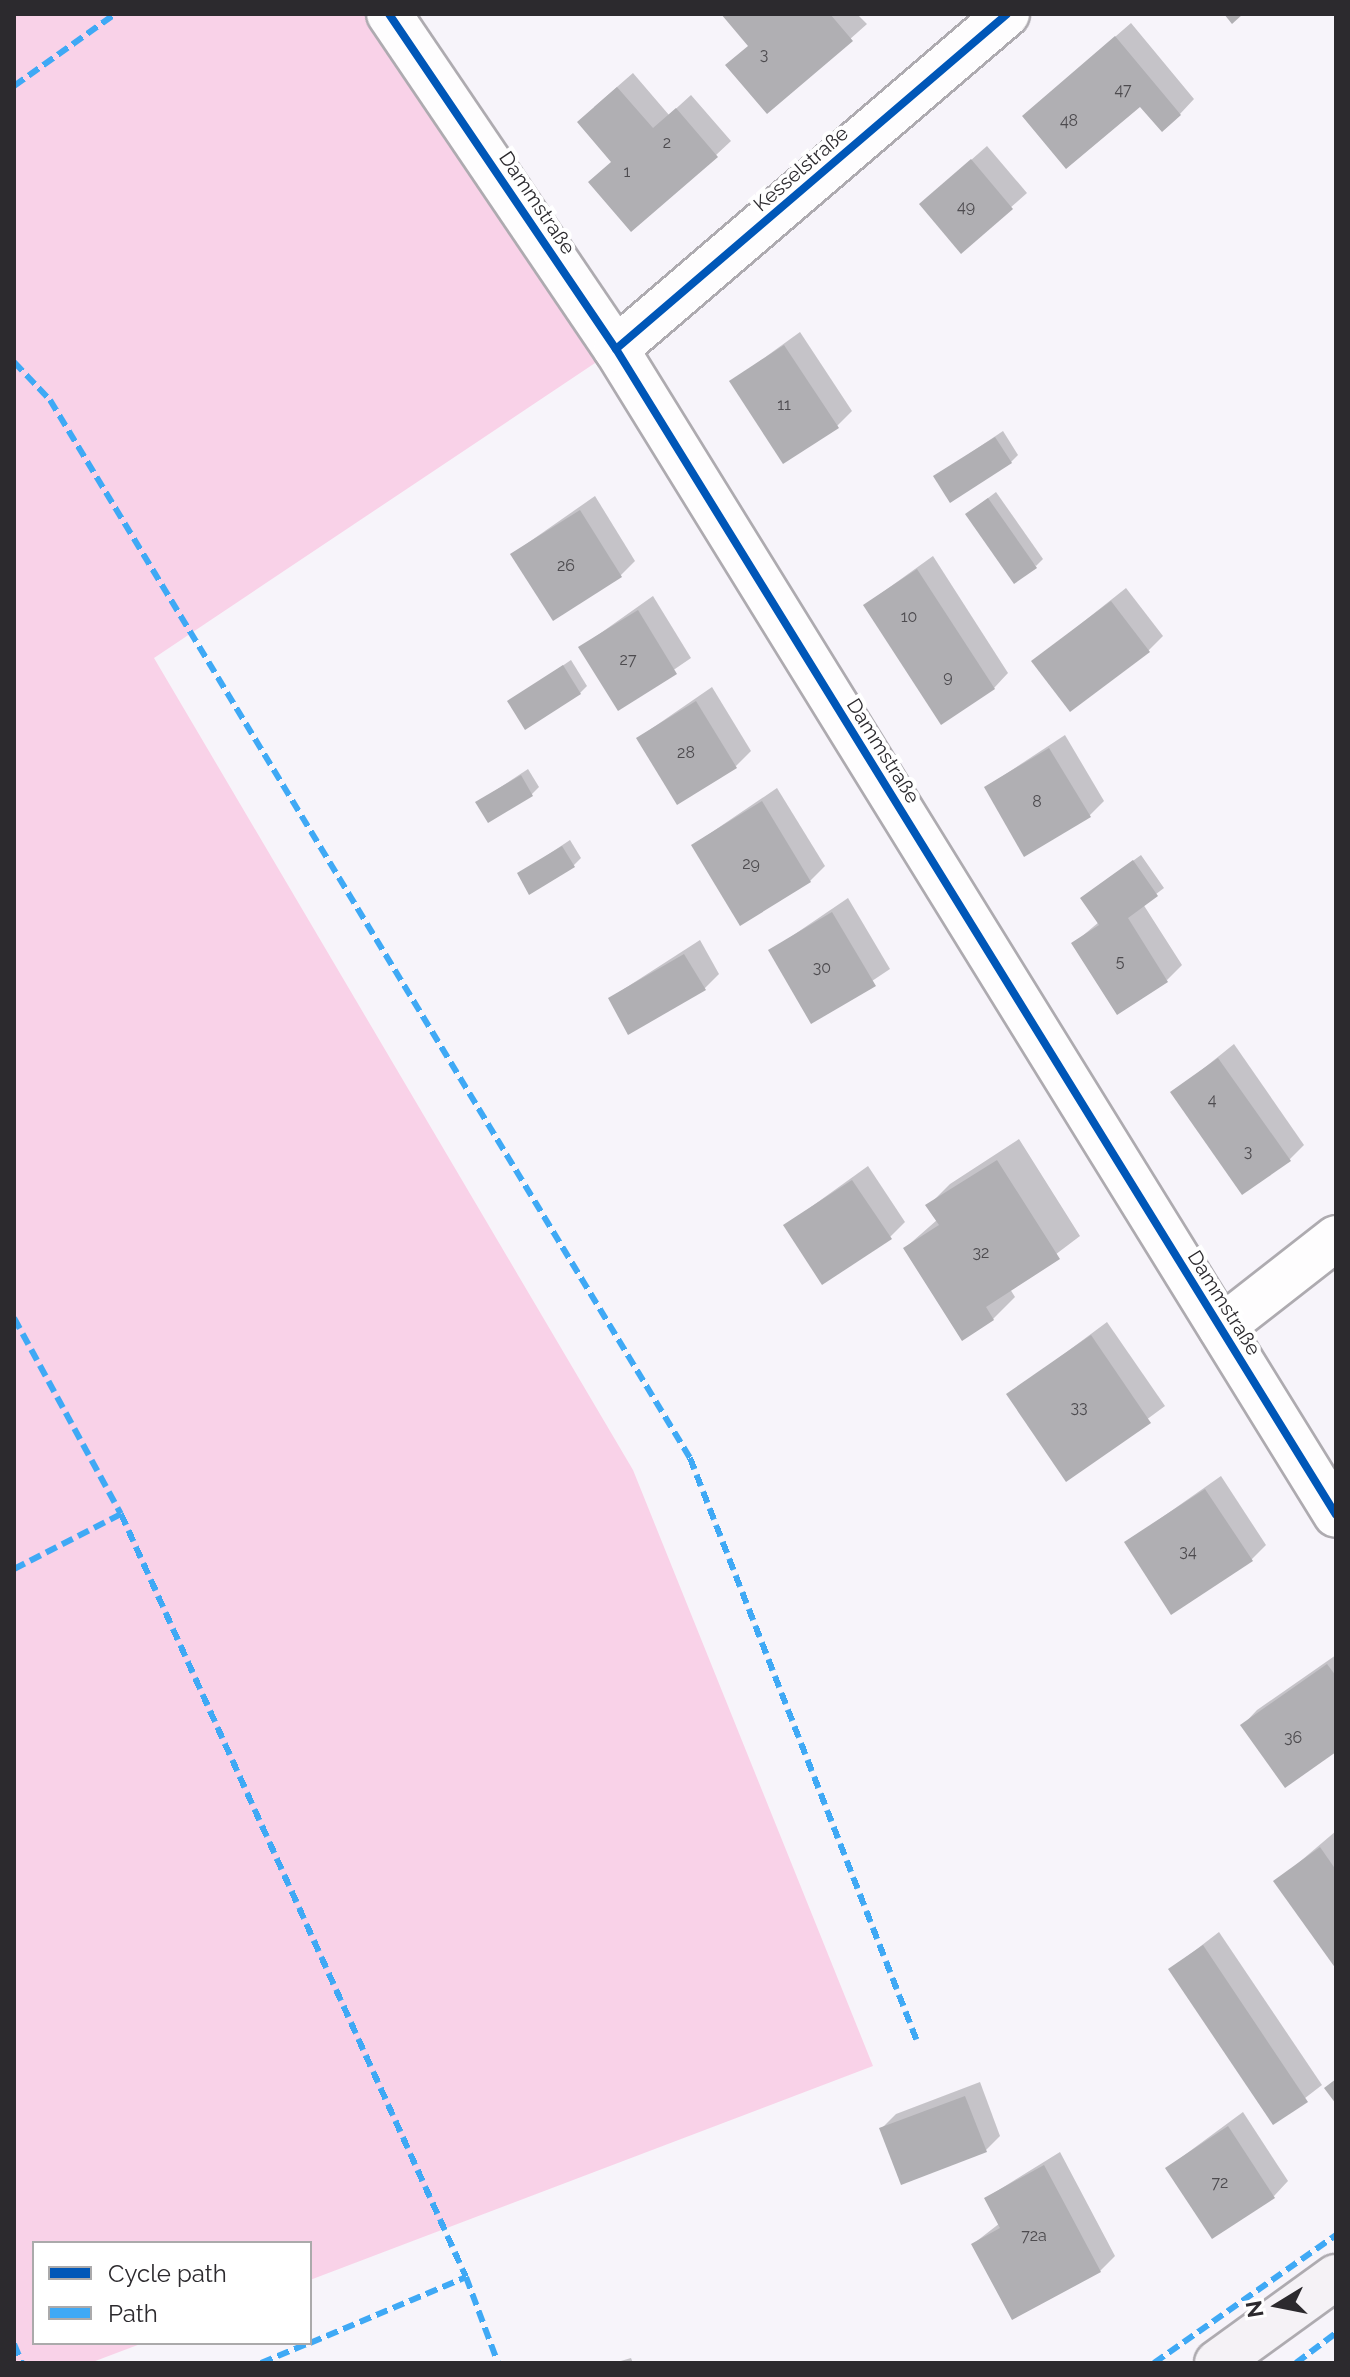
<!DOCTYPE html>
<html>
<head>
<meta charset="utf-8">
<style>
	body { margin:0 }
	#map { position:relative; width:1350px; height:2377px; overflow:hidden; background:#f7f4fa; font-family:Raleway,sans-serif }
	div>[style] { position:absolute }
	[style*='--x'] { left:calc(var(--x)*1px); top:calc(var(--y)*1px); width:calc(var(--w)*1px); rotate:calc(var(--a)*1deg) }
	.green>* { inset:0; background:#f9d2e8 }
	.shadow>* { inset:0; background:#0003 }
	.building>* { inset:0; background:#b0afb3 }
	.roads { filter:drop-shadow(2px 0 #aeabb0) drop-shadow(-2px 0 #aeabb0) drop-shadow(0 2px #aeabb0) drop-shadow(0 -2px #aeabb0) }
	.street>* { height:44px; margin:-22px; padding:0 22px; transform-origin:22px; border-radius:22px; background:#fefdfe }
	.secondary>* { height:44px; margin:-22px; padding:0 22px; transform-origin:22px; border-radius:22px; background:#f5f2f6 }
	.quiet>* { height:6px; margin-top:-3px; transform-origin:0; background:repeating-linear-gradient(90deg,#3fa9f5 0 12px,transparent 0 18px) }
	.cycleway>* { height:8px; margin:-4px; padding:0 4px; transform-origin:4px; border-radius:4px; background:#0057b8 }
	span { translate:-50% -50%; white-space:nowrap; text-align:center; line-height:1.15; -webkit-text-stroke:8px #fff; paint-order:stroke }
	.number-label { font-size:16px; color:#4d4b4f }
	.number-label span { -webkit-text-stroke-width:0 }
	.street-label { font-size:20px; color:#2c2a2e }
	.frame { position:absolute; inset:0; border:16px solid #2c2a2e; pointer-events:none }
	.legend { position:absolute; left:32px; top:2241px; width:280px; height:104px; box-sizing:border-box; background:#fff; border:2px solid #abaaab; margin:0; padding:10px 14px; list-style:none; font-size:24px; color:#2c2a2e }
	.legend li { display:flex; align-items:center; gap:16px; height:40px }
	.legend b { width:40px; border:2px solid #abaaab }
	.north { position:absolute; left:1238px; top:2265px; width:80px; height:80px; -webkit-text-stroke:6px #fff; paint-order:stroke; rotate:260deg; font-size:22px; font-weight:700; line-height:32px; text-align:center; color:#2c2a2e }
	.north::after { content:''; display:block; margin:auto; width:28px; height:36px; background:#2c2a2e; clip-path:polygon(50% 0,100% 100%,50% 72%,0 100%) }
</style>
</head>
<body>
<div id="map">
	<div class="green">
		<div style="clip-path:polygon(14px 14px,371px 14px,616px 349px,154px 658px,633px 1470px,873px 2066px,310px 2280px,310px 2243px,34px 2243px,34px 2343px,143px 2343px,90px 2363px,14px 2363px)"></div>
	</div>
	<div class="shadow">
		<div style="clip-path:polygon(723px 14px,857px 14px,867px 24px,768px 112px,750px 44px)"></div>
		<div style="clip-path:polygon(1131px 23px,1194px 99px,1180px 114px,1140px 104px,1024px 116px)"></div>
		<div style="clip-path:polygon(633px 73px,669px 115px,691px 95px,731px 141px,716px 155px,613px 161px,594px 107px)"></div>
		<div style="clip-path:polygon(987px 146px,1027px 193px,961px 251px,937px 190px)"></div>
		<div style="clip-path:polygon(800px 332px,852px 411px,837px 426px,731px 382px)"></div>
		<div style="clip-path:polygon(1003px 431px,1018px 455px,1011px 462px,936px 476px)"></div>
		<div style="clip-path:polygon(996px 492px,1043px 559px,1036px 566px,967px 514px)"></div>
		<div style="clip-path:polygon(595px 496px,635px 561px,620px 576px,512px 554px)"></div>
		<div style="clip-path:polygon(933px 556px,1008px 673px,994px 688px,865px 605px)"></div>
		<div style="clip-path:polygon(1126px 588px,1163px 636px,1148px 651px,1034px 661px)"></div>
		<div style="clip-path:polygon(653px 596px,691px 658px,618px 708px,581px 647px)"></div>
		<div style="clip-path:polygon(571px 660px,587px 686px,580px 693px,509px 702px)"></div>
		<div style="clip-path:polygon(712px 687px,751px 751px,736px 766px,638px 738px)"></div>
		<div style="clip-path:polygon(1065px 735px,1104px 801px,1089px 816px,986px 787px)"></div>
		<div style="clip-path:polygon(528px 769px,539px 787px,532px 794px,478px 802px)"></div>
		<div style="clip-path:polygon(777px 788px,825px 866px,810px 881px,693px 845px)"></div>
		<div style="clip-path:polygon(570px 840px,581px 858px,574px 865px,519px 874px)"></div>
		<div style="clip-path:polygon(1141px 855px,1164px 888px,1143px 904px,1182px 965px,1167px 980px,1074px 943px,1099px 922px,1090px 892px)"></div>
		<div style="clip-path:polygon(848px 898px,890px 969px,812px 1021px,770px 951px)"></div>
		<div style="clip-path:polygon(700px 940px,719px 974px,705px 988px,610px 998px)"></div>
		<div style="clip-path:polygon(1234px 1044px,1304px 1145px,1289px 1160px,1173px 1093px)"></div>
		<div style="clip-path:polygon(1019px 1139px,1080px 1236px,1010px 1289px,1015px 1297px,993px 1319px,905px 1248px,937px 1220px,928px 1206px,950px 1184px)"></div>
		<div style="clip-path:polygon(868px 1166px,905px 1222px,890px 1237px,786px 1225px)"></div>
		<div style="clip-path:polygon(1107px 1322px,1165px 1406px,1066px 1479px,1009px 1395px)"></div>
		<div style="clip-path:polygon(1221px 1476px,1266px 1545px,1251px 1560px,1127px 1542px)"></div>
		<div style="clip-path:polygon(1336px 1655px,1336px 1750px,1243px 1725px,1257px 1710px)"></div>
		<div style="clip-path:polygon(1336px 1831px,1336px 1966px,1276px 1882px)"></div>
		<div style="clip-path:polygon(1219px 1932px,1322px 2085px,1274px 2122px,1171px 1969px)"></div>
		<div style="clip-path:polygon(980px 2082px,1000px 2136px,985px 2151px,881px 2129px,896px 2114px)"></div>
		<div style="clip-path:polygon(1243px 2112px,1288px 2181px,1274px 2196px,1167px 2168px)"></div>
		<div style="clip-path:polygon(1060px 2152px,1115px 2256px,1100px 2271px,973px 2244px,1000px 2223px,986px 2198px)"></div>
		<div style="clip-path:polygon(631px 2358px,633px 2363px,614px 2363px)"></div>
	</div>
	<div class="building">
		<div style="clip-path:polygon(721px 14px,830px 14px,853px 41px,767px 114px,725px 65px,748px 46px)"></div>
		<div style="clip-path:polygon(1224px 14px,1243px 14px,1232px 24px)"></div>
		<div style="clip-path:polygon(1115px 36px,1181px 115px,1162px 132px,1140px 107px,1066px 169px,1022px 116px)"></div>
		<div style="clip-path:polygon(617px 87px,653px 128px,676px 108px,718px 157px,631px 232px,588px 182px,611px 162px,577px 122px)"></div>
		<div style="clip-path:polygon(971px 159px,1013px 209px,961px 254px,919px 204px)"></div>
		<div style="clip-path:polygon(784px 345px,839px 428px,783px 464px,729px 381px)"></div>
		<div style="clip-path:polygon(995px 437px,1012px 463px,950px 503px,933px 476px)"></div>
		<div style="clip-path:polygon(988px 498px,1037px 568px,1014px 584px,965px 514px)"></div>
		<div style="clip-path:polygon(580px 510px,622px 577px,553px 621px,510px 554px)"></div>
		<div style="clip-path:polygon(917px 569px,995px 689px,941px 725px,863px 605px)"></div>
		<div style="clip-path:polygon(1111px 601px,1150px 652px,1070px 712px,1031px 661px)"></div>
		<div style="clip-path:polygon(638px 610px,677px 674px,618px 711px,578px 647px)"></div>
		<div style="clip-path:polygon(563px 665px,581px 694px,525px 730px,507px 701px)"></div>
		<div style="clip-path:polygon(696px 701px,737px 768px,677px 805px,636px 738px)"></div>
		<div style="clip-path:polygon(1049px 748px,1091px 817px,1024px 857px,984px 787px)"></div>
		<div style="clip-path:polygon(521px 775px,533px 796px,488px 823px,475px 802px)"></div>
		<div style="clip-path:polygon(762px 801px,811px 882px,740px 926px,691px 845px)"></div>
		<div style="clip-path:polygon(562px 846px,575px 867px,529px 895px,517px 873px)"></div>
		<div style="clip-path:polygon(1133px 860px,1158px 896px,1128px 918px,1168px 982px,1117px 1015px,1071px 943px,1099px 925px,1080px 898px)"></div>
		<div style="clip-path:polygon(832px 912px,876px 986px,811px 1024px,768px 950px)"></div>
		<div style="clip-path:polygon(684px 954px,706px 990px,628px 1035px,608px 998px)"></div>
		<div style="clip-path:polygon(1218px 1058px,1291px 1161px,1242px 1195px,1170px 1092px)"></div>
		<div style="clip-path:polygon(997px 1160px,1060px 1259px,986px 1307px,994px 1320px,962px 1341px,903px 1248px,939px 1225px,925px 1205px)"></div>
		<div style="clip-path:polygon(852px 1180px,892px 1239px,822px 1285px,783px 1225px)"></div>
		<div style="clip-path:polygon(1091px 1335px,1151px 1423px,1066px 1482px,1006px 1394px)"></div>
		<div style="clip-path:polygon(1205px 1489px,1253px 1561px,1171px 1615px,1124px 1542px)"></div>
		<div style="clip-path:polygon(1327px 1664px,1336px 1676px,1336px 1752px,1285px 1788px,1240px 1725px)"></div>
		<div style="clip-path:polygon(1320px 1847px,1336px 1870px,1336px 1969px,1273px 1881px)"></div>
		<div style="clip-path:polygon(1203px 1945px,1308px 2102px,1273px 2125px,1168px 1969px)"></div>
		<div style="clip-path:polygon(1336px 2079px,1336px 2104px,1324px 2088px)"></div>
		<div style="clip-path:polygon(965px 2096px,987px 2152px,901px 2185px,879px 2128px)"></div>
		<div style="clip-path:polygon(1228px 2126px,1275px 2198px,1212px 2239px,1165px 2168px)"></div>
		<div style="clip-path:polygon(1044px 2165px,1101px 2272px,1012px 2320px,971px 2244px,1000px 2228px,984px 2198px)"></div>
	</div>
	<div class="roads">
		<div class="street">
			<div style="--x:389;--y:14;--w:405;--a:55.9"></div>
			<div style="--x:616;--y:349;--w:1370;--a:58.3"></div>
			<div style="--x:616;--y:349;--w:515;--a:-40.59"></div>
			<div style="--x:1221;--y:1328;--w:146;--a:-38"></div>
		</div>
		<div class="secondary">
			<div style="--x:1217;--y:2363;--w:147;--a:-35.9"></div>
		</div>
	</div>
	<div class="quiet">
		<div style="--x:14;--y:86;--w:124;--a:-35.5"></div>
		<div style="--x:14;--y:362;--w:52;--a:46.5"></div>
		<div style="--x:50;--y:400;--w:1237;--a:58.83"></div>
		<div style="--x:690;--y:1458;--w:626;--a:68.73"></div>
		<div style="--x:14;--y:1318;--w:223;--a:61.4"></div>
		<div style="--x:121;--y:1514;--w:837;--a:65.67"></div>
		<div style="--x:466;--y:2277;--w:92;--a:69.6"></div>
		<div style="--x:14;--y:1569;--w:120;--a:-27.2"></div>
		<div style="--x:310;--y:2343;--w:169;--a:-22.9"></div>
		<div style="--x:14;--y:2344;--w:21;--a:67"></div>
		<div style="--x:261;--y:2363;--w:52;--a:-22.6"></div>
		<div style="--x:1154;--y:2363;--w:223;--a:-35.1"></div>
		<div style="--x:1296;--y:2363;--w:50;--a:-36.9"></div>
	</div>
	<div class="cycleway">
		<div style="--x:389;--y:14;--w:405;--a:55.9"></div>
		<div style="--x:616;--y:349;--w:1370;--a:58.3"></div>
		<div style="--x:616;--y:349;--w:515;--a:-40.59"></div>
	</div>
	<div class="number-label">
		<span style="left:764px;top:55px">3</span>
		<span style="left:1123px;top:90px">47</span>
		<span style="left:1069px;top:121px">48</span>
		<span style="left:667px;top:143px">2</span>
		<span style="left:627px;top:172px">1</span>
		<span style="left:966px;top:207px">49</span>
		<span style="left:784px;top:405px">11</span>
		<span style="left:566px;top:566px">26</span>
		<span style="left:909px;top:617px">10</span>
		<span style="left:628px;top:660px">27</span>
		<span style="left:948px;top:677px">9</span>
		<span style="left:686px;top:753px">28</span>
		<span style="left:1037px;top:802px">8</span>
		<span style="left:751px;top:864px">29</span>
		<span style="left:1120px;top:962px">5</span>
		<span style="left:822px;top:968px">30</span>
		<span style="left:1212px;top:1100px">4</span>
		<span style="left:1248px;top:1152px">3</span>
		<span style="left:981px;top:1253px">32</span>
		<span style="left:1079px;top:1408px">33</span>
		<span style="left:1188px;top:1552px">34</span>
		<span style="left:1293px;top:1738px">36</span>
		<span style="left:1220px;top:2183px">72</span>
		<span style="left:1034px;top:2236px">72a</span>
	</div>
	<div class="street-label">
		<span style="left:801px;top:169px;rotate:-41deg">Kesselstraße</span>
		<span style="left:537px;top:203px;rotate:56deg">Dammstraße</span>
		<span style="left:883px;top:751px;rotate:58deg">Dammstraße</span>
		<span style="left:1224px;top:1303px;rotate:58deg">Dammstraße</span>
	</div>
	<div class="frame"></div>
	<ul class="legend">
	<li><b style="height:10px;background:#0057b8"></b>Cycle path</li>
	<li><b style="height:10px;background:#3fa9f5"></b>Path</li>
	</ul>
	<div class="north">N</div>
</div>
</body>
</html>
